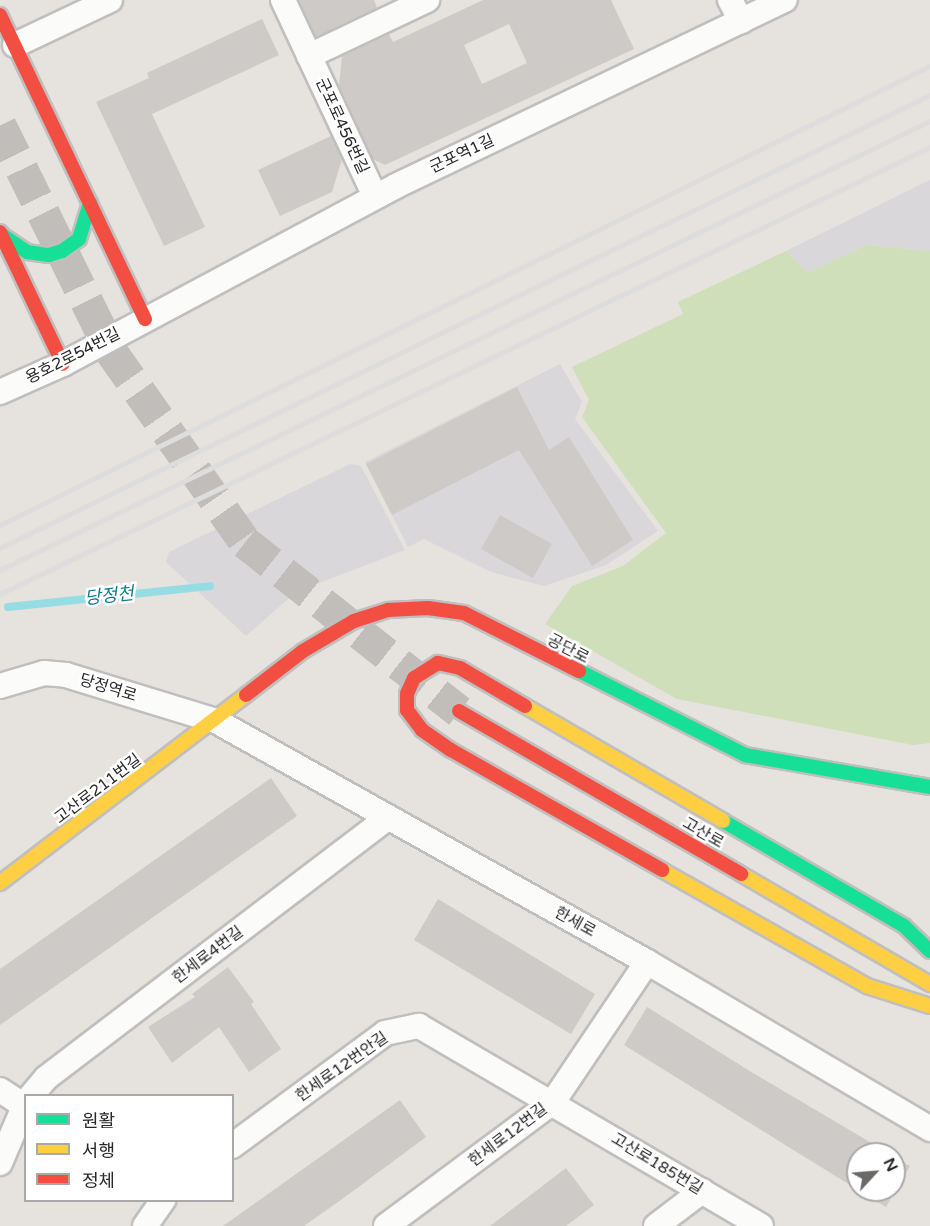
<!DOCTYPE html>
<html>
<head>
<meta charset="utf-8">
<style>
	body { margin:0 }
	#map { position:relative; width:930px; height:1226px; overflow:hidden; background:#e6e2de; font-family:"Varela Round","Noto Sans KR",sans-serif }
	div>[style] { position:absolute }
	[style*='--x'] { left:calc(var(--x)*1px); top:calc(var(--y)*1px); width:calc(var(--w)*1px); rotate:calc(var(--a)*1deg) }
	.industrial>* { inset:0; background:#d9d7da }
	.green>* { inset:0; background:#cfdfb9 }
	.stream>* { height:8px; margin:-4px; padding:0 4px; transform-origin:4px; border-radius:4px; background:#96dde3 }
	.building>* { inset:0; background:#cecac8 }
	.secondary-tunnel>* { height:33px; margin-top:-16.5px; transform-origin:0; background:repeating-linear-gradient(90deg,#c0bdba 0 33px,transparent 0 49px) }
	.roads { filter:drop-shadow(2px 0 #c0bfbf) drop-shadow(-2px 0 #c0bfbf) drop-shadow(0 2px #c0bfbf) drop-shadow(0 -2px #c0bfbf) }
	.street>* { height:24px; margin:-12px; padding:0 12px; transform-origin:12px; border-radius:12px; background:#fbfbfa }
	.fast>* { height:14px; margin:-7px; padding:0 7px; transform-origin:7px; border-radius:7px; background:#16e098 }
	.slow>* { height:14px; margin:-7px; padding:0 7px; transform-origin:7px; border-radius:7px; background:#ffcf43 }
	.jam>* { height:14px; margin:-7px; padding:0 7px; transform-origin:7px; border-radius:7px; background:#f24e42 }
	.rail>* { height:4.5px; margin:-2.25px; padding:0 2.25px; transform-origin:2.25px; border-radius:2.25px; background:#ddd }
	span { translate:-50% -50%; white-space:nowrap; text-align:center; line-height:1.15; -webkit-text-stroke:5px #fff; paint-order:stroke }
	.street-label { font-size:16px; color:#282828 }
	.water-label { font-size:18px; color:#167a8f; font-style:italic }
	.legend { position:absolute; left:24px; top:1094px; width:210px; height:108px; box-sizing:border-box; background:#fff; border:2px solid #a9a9a9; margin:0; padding:8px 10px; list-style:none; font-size:18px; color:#282828 }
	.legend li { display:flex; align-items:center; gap:12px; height:30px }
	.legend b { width:30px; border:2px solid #a9a9a9 }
	.north { position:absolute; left:846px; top:1142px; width:60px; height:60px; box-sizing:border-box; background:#fff; border:2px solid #a9a9a9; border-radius:50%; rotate:64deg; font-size:16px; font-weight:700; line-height:24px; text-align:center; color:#282828 }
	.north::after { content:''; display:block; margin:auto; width:21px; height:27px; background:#6a6968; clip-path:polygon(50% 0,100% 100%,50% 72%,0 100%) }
</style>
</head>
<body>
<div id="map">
	<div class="industrial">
		<div style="clip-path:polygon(930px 180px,930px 251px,866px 245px,808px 273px,786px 251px)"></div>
		<div style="clip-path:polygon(560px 364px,582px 402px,575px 419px,658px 531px,606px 565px,544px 586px,491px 572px,424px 539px,408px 547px,365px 462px)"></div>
		<div style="clip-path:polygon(350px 464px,361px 466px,405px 550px,296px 592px,246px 636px,166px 562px,169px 552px)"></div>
	</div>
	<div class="green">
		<div style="clip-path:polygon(866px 245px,930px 251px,930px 743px,913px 745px,677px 699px,545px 624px,572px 586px,623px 566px,666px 533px,582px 417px,589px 400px,572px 367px,683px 314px,678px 302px,786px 251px,808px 273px)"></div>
	</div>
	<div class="stream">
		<div style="--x:8;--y:607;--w:203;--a:-5.9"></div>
	</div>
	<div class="building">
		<div style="clip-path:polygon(299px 0,374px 0,377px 8px,316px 37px)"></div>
		<div style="clip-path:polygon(evenodd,483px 0,611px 0,634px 49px,385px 165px,373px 159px,339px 85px,342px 56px,389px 34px,393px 42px,483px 0,509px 24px,527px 63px,482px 84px,464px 45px,509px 24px)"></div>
		<div style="clip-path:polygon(262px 19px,279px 55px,152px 114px,205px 227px,164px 246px,96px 102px,149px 78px,147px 73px)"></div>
		<div style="clip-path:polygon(331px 136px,342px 159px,332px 192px,280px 216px,258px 170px)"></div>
		<div style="clip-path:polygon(517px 387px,549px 450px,569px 437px,633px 540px,592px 566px,519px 450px,392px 515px,366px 464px)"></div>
		<div style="clip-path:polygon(500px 515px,552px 544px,533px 578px,481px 549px)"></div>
		<div style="clip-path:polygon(271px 778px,297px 816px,0 1025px,0 969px)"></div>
		<div style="clip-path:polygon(438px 899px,595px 994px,571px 1034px,414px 940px)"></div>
		<div style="clip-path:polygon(228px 967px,254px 1002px,251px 1004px,281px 1049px,249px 1072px,219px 1027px,172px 1063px,148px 1027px,195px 997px,192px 994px)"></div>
		<div style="clip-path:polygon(647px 1007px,753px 1073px,890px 1154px,858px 1154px,858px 1190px,624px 1045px)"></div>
		<div style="clip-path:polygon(400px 1100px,426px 1137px,345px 1197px,304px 1226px,223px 1226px)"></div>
		<div style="clip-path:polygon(894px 1157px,910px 1166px,886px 1207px,858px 1190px,894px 1190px)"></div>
		<div style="clip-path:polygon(566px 1168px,594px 1205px,566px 1226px,490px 1226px)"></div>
	</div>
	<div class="secondary-tunnel">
		<div style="--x:0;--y:125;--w:252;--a:63.8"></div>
		<div style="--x:111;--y:351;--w:233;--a:54.9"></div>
		<div style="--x:245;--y:542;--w:273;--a:38.3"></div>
	</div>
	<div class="roads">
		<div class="street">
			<div style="--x:283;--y:0;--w:217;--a:64.9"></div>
			<div style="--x:730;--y:0;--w:24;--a:62"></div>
			<div style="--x:15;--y:45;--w:105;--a:-25.3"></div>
			<div style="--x:309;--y:56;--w:131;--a:-25.4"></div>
			<div style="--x:0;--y:392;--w:69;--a:-24"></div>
			<div style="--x:63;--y:364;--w:378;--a:-28.1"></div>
			<div style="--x:396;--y:186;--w:431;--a:-25.6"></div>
			<div style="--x:0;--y:686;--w:46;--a:-16.5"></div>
			<div style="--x:44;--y:673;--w:22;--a:5"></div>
			<div style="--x:66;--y:675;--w:157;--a:17"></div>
			<div style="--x:216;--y:721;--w:494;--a:29.2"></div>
			<div style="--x:647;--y:962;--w:329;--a:30.5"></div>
			<div style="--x:0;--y:1090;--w:27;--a:33"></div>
			<div style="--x:31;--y:1096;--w:23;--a:-50"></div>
			<div style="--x:46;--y:1078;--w:430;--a:-37.3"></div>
			<div style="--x:232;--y:1146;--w:190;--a:-36.4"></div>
			<div style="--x:385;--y:1033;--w:35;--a:-12"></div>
			<div style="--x:419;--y:1026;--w:396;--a:30.3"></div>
			<div style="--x:0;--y:1163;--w:66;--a:-66.9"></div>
			<div style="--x:145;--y:1226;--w:32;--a:-55"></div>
			<div style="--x:386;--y:1226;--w:208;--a:-36.6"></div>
			<div style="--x:553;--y:1102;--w:169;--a:-56.1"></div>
			<div style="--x:656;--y:1226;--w:58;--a:-37.3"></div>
		</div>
		<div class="fast">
			<div style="--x:2;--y:235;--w:30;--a:34"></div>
			<div style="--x:27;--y:252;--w:22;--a:8"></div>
			<div style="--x:49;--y:255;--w:14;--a:-17"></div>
			<div style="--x:62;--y:251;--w:21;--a:-35"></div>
			<div style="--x:79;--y:239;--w:38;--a:-73"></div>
			<div style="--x:579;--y:671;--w:186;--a:26.8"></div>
			<div style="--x:745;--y:755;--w:188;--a:9.8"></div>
			<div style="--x:723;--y:821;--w:209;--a:30.1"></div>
			<div style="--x:904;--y:926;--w:36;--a:44"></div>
		</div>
		<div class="slow">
			<div style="--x:525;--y:706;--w:229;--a:30.1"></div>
			<div style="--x:662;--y:870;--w:236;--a:29.5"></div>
			<div style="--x:867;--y:986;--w:66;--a:17.6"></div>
			<div style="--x:741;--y:874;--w:219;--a:30.2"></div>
			<div style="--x:0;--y:883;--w:310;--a:-37.4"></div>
		</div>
		<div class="jam">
			<div style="--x:0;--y:15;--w:337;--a:64.5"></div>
			<div style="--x:0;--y:232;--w:146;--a:64.5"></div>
			<div style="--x:246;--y:695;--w:72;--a:-37.7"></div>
			<div style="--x:303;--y:651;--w:59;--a:-30.5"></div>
			<div style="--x:354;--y:621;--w:36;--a:-18"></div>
			<div style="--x:388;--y:610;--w:40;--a:-2.9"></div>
			<div style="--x:428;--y:608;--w:36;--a:8"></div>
			<div style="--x:464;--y:613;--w:129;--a:26.8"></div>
			<div style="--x:525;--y:706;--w:75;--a:-149.7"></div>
			<div style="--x:460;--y:668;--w:23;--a:-167"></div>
			<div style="--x:438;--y:663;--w:28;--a:148"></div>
			<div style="--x:414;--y:678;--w:17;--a:114"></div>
			<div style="--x:407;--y:694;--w:16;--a:90"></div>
			<div style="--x:407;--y:710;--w:25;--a:53"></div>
			<div style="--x:422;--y:730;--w:35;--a:35"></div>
			<div style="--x:451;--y:750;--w:243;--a:29.6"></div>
			<div style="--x:459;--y:711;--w:326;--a:30"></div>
		</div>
	</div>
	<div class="rail">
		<div style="--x:0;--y:525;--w:1037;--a:-26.27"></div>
		<div style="--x:0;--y:548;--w:1034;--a:-25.97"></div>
		<div style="--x:0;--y:570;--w:1033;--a:-25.77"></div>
		<div style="--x:0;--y:594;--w:1032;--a:-25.67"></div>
	</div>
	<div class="street-label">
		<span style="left:342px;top:126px;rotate:65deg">군포로456번길</span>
		<span style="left:462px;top:154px;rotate:-25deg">군포역1길</span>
		<span style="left:73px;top:356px;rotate:-27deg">용호2로54번길</span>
		<span style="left:568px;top:649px;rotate:27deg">공단로</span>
		<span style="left:108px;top:688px;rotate:17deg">당정역로</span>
		<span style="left:98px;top:789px;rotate:-37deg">고산로211번길</span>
		<span style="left:703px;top:833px;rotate:30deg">고산로</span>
		<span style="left:575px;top:922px;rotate:29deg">한세로</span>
		<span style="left:208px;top:955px;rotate:-37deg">한세로4번길</span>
		<span style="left:342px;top:1067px;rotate:-35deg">한세로12번안길</span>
		<span style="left:508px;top:1135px;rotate:-37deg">한세로12번길</span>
		<span style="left:657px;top:1164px;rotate:31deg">고산로185번길</span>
	</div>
	<div class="water-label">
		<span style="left:109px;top:596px;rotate:-6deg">당정천</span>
	</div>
	<ul class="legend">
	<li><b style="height:8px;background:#16e098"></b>원활</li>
	<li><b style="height:8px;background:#ffcf43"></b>서행</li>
	<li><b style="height:8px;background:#f24e42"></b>정체</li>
	</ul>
	<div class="north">N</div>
</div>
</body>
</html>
